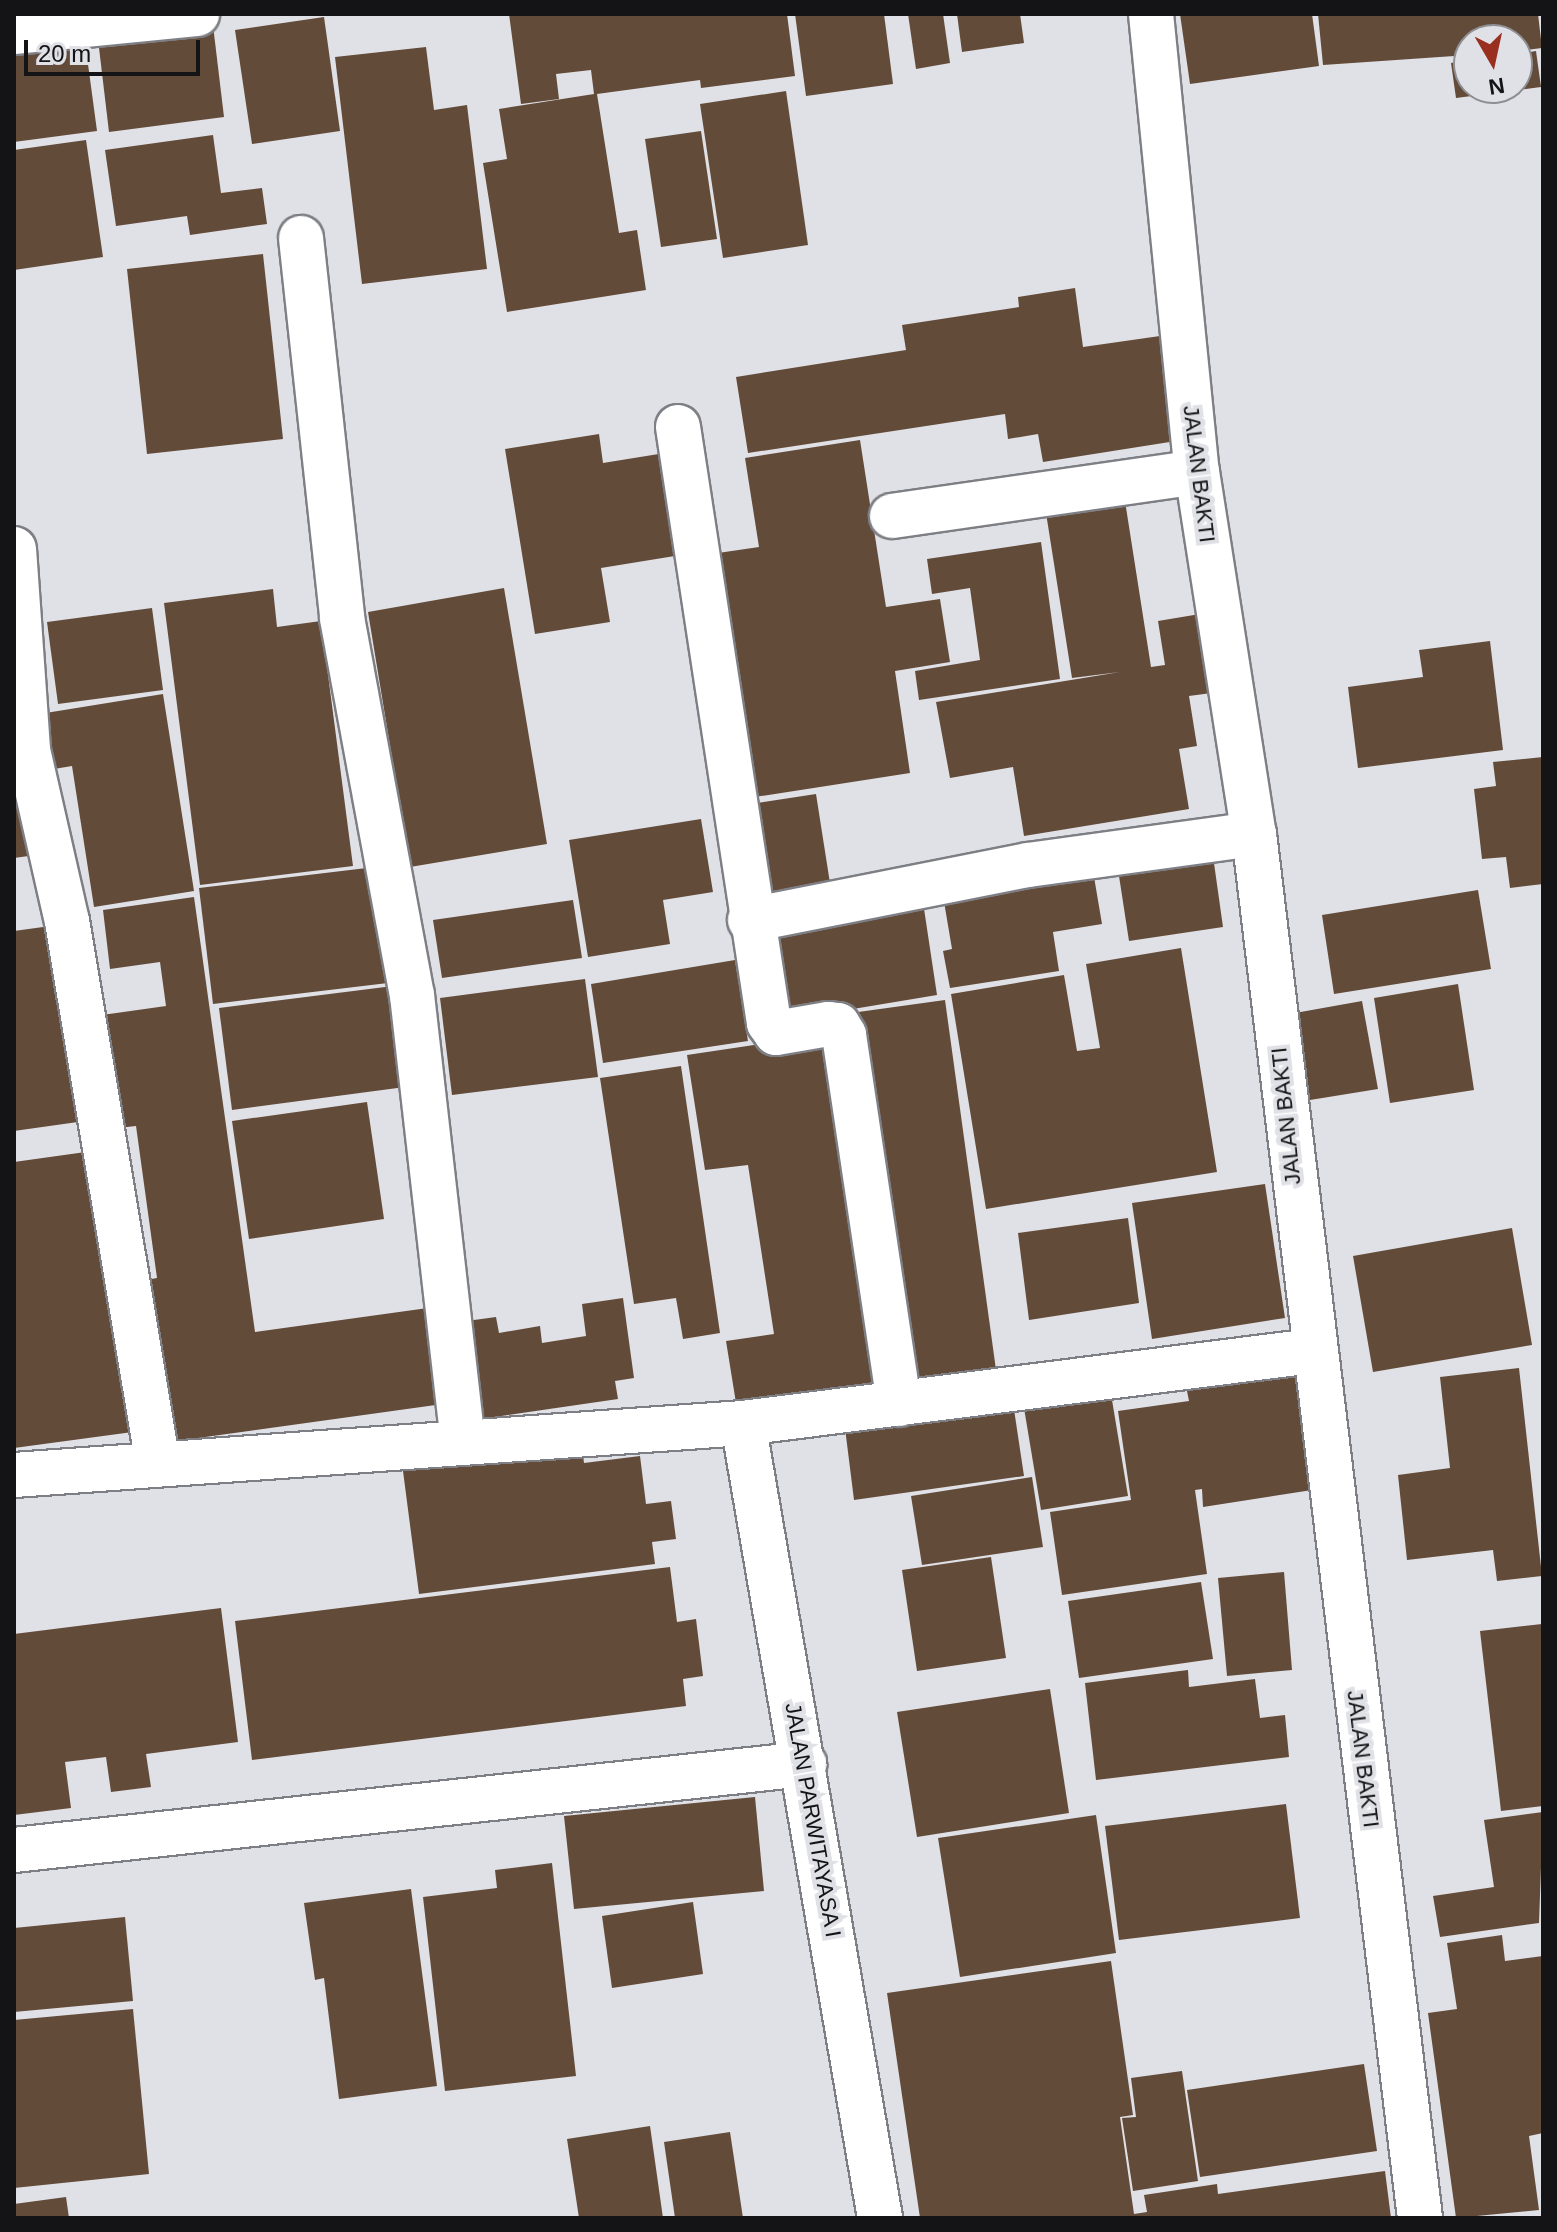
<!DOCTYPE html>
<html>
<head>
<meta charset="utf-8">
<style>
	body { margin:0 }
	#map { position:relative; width:1557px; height:2232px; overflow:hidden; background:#e0e1e6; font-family:Arial,sans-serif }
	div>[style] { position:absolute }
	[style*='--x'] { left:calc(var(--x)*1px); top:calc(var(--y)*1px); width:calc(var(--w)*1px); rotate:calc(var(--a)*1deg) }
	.building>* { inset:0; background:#634b3a }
	.roads { filter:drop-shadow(2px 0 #7e7f84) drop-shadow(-2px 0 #7e7f84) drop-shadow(0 2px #7e7f84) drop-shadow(0 -2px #7e7f84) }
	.street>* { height:44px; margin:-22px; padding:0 22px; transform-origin:22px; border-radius:22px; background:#fff }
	span { translate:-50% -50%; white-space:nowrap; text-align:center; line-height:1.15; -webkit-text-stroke:8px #e0e1e6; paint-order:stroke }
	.street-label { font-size:22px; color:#141416 }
	.frame { position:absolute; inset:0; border:16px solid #141416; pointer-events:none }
	.north { position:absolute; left:1453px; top:24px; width:80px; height:80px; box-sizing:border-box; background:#e0e1e6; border:2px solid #8e8f93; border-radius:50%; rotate:171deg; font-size:22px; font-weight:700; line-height:32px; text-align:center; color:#141416 }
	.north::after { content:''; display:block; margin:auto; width:28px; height:36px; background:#992f1e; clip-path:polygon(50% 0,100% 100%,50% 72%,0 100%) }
	.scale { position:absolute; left:24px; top:40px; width:176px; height:36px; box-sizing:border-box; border:4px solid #141416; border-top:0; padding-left:10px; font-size:24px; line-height:28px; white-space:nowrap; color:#141416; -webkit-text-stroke:6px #e0e1e6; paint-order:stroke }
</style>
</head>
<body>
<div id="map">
	<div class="building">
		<div style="clip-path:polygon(509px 14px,787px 14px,795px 76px,701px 88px,700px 80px,597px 94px,619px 233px,637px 230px,646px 290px,507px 312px,483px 163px,507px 159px,499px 109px,594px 94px,591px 70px,556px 74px,559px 99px,521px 104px)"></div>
		<div style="clip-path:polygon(795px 14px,884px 14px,893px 84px,806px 96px)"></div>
		<div style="clip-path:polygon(908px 14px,943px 14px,950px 63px,916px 69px)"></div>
		<div style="clip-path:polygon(957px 14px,1020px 14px,1024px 43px,962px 52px)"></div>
		<div style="clip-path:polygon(1180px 14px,1312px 14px,1319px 66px,1190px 84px)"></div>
		<div style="clip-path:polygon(1318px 14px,1538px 14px,1542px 48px,1517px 51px,1517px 40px,1469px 40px,1469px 55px,1323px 65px)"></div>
		<div style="clip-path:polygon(212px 17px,224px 117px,109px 132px,97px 31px)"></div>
		<div style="clip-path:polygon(324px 17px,340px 131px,252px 144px,235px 30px)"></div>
		<div style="clip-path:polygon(83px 27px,97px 131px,14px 142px,14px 37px)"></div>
		<div style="clip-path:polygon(426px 47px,434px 110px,467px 105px,487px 269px,362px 284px,335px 57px)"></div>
		<div style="clip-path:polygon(1536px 51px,1541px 87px,1456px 98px,1451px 63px,1469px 60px,1469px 88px,1517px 88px,1517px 54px)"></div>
		<div style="clip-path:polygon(786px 91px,808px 245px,723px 258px,700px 104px)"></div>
		<div style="clip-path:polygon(701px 131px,717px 239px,661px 247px,645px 139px)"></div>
		<div style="clip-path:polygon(213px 135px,221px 193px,262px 188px,267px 224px,190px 235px,187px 216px,116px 226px,105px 150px)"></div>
		<div style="clip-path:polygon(86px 140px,103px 257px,14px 270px,14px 150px)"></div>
		<div style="clip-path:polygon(263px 254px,283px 439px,147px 454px,127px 269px)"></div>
		<div style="clip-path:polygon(1075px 288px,1083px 347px,1160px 336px,1176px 441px,1043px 462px,1038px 434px,1008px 439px,1005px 414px,748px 453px,736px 377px,906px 350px,902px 325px,1019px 307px,1018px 297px)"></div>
		<div style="clip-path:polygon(599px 434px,603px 463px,671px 452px,687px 554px,601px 568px,610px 622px,535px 634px,505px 449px)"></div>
		<div style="clip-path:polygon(860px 440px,886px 607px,940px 599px,950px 662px,895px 671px,910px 773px,755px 797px,718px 553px,759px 547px,745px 458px)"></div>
		<div style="clip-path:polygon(1125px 501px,1151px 667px,1165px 665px,1158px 621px,1206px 613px,1219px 692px,1189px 696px,1197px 746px,1179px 749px,1189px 809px,1024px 836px,1013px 767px,950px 778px,936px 702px,1120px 672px,1072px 678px,1046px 513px)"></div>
		<div style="clip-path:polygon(1041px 542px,1060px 679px,919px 700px,915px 671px,980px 660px,970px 588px,932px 594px,927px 559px)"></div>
		<div style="clip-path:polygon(504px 588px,547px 844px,410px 867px,368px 612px)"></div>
		<div style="clip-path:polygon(273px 589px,277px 627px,321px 621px,353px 866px,200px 885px,164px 603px)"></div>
		<div style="clip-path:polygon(152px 608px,163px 690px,58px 704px,47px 622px)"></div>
		<div style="clip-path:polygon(1490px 641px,1503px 750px,1358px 768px,1348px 687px,1423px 677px,1419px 650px)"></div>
		<div style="clip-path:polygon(163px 694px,194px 891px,94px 907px,72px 766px,36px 772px,27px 716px)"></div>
		<div style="clip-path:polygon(1543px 757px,1543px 884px,1510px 888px,1506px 857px,1482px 859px,1474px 789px,1496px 786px,1493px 762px)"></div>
		<div style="clip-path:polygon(816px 794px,832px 896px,766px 907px,750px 804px)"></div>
		<div style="clip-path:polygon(36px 804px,43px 854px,14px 858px,14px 807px)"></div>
		<div style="clip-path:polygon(701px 819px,713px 892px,663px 900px,670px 944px,588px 957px,569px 840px)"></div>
		<div style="clip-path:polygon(1212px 849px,1223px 927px,1129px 941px,1117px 863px)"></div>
		<div style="clip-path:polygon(1091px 859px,1102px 924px,1053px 932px,1059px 971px,950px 988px,943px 951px,952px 949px,941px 884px)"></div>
		<div style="clip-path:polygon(375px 867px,388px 983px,213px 1004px,199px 888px)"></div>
		<div style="clip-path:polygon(1478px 890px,1491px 969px,1334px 994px,1322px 915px)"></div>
		<div style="clip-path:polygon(194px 897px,255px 1332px,435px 1307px,450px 1403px,169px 1442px,146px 1280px,157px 1278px,136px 1126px,118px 1128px,102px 1015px,166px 1006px,160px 962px,110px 969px,103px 910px)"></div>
		<div style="clip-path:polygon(573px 900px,582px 958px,442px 978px,433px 920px)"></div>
		<div style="clip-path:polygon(923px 902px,937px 995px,775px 1022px,760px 929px)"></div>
		<div style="clip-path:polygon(65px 924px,92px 1120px,14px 1131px,14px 931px)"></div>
		<div style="clip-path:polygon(1181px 948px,1217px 1172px,986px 1209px,951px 994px,1064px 975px,1077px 1051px,1100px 1048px,1086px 964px)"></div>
		<div style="clip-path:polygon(735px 960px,748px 1041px,603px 1063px,591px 984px)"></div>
		<div style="clip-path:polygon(585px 979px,598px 1077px,452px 1095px,440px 998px)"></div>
		<div style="clip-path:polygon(1458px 984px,1474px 1090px,1390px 1103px,1374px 998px)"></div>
		<div style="clip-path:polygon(393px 986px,405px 1087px,232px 1110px,219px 1008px)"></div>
		<div style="clip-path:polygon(945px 1000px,997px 1377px,903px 1390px,851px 1013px)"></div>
		<div style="clip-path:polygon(1362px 1001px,1378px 1089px,1310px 1100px,1295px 1013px)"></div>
		<div style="clip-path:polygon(828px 1034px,888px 1380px,736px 1403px,726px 1341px,774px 1334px,748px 1165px,705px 1170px,687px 1055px)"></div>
		<div style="clip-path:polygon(681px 1066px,720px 1333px,683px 1339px,676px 1298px,634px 1304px,600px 1078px)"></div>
		<div style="clip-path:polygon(367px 1102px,384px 1219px,249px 1239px,232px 1121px)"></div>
		<div style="clip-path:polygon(100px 1150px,140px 1431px,14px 1448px,14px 1162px)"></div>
		<div style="clip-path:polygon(1265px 1184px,1285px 1318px,1152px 1339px,1132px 1203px)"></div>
		<div style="clip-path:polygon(1128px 1218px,1139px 1303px,1029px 1320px,1018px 1233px)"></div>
		<div style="clip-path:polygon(1512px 1228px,1532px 1345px,1373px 1372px,1353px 1256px)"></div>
		<div style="clip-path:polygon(623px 1298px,634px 1378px,615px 1381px,618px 1399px,466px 1421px,452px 1323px,496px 1317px,499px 1333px,540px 1326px,542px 1343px,586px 1336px,582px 1304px)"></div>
		<div style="clip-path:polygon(1294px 1364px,1312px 1490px,1203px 1507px,1202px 1489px,1195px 1490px,1207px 1574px,1062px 1595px,1050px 1512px,1131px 1500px,1118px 1411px,1189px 1401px,1185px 1381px)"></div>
		<div style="clip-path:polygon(1519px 1368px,1542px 1576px,1497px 1581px,1493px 1550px,1407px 1560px,1398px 1475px,1450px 1468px,1440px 1377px)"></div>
		<div style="clip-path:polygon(1110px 1388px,1128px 1496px,1041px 1510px,1023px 1402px)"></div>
		<div style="clip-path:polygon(1012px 1396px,1024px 1476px,854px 1500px,844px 1420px)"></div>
		<div style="clip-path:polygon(582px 1448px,584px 1463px,640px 1456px,646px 1504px,671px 1501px,676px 1539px,652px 1542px,655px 1564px,419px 1594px,403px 1471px)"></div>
		<div style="clip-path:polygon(1032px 1477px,1043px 1547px,922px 1565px,911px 1496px)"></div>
		<div style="clip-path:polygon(991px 1557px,1006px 1658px,917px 1671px,902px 1570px)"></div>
		<div style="clip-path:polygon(670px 1567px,677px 1622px,696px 1619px,703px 1676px,683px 1679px,686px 1706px,252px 1760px,235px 1621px)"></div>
		<div style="clip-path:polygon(1284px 1572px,1292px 1670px,1227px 1676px,1218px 1578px)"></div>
		<div style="clip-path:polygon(1201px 1582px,1213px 1659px,1079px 1678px,1068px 1601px)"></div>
		<div style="clip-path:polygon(221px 1608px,238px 1742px,146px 1754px,151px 1787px,111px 1792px,106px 1757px,65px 1762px,71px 1808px,14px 1815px,14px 1634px)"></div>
		<div style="clip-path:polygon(1542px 1624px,1543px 1806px,1501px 1811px,1480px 1631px)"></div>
		<div style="clip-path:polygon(1188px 1670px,1189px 1687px,1255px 1679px,1260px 1718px,1285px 1715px,1289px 1757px,1096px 1780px,1085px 1683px)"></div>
		<div style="clip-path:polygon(1050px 1689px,1069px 1813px,917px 1837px,897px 1712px)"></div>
		<div style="clip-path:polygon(755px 1797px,764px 1891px,574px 1909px,564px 1816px)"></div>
		<div style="clip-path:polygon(1286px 1804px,1300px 1918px,1119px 1940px,1105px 1826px)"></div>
		<div style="clip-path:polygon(1543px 1812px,1539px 1923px,1440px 1937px,1433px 1896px,1494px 1887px,1484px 1820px)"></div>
		<div style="clip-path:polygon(1096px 1815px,1116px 1953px,960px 1977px,938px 1838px)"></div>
		<div style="clip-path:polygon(552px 1863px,576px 2076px,445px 2091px,423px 1897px,497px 1888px,495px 1870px)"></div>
		<div style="clip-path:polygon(411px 1889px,437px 2086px,339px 2099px,324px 1978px,315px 1980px,304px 1903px)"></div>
		<div style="clip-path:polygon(693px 1902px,703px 1974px,612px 1988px,602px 1916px)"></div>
		<div style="clip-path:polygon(125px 1917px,133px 2001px,14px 2012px,14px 1928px)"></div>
		<div style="clip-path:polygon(1502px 1935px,1505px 1961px,1543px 1956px,1543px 2133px,1529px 2136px,1539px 2210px,1456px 2218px,1428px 2013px,1457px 2009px,1447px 1943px)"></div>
		<div style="clip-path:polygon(1111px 1961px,1133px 2115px,1120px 2117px,1134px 2214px,1147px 2212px,1144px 2195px,1217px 2184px,1218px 2194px,1385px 2171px,1391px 2218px,920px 2218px,887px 1993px)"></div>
		<div style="clip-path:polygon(133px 2009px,149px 2174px,14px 2188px,14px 2020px)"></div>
		<div style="clip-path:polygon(1364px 2064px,1377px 2151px,1200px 2177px,1187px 2090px)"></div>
		<div style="clip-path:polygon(1182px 2071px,1198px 2181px,1133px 2191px,1122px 2118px,1136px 2117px,1131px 2078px)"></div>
		<div style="clip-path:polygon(650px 2126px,663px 2218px,579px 2218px,567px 2139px)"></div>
		<div style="clip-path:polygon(730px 2132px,743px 2218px,675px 2218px,664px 2142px)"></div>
		<div style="clip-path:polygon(66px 2197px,69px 2218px,14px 2218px,14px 2204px)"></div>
	</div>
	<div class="roads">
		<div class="street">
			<div style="--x:1151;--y:14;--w:460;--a:84.3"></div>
			<div style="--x:1197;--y:472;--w:366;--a:81.1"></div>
			<div style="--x:1254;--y:834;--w:1394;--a:83.16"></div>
			<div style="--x:14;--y:32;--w:184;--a:-5.6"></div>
			<div style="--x:301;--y:238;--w:382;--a:83.8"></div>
			<div style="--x:342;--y:618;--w:383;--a:79.5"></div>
			<div style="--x:412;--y:995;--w:449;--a:83.5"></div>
			<div style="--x:678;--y:427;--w:603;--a:81.32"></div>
			<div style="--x:769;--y:1023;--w:12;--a:55"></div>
			<div style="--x:776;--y:1033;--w:53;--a:-9.8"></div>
			<div style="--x:828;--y:1024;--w:10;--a:6"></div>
			<div style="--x:838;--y:1025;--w:12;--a:59"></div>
			<div style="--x:844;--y:1035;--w:373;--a:81.5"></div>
			<div style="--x:892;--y:516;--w:308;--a:-8.2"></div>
			<div style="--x:14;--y:549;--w:201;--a:86"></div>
			<div style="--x:28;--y:750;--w:175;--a:77.2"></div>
			<div style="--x:67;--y:921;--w:551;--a:80.49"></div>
			<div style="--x:750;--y:920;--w:283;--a:-11.2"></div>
			<div style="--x:1028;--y:865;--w:228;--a:-7.8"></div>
			<div style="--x:743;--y:1423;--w:807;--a:80.22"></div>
			<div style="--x:14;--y:1475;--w:731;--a:-4.08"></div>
			<div style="--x:743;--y:1423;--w:574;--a:-7.21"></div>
			<div style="--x:14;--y:1850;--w:795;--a:-6.21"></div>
		</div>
	</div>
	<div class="street-label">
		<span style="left:1199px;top:474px;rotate:83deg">JALAN BAKTI</span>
		<span style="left:1286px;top:1116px;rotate:-96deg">JALAN BAKTI</span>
		<span style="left:1363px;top:1759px;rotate:83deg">JALAN BAKTI</span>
		<span style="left:813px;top:1820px;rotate:80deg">JALAN PARWITAYASA I</span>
	</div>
	<div class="frame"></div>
	<div class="north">N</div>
	<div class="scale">20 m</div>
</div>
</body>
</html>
